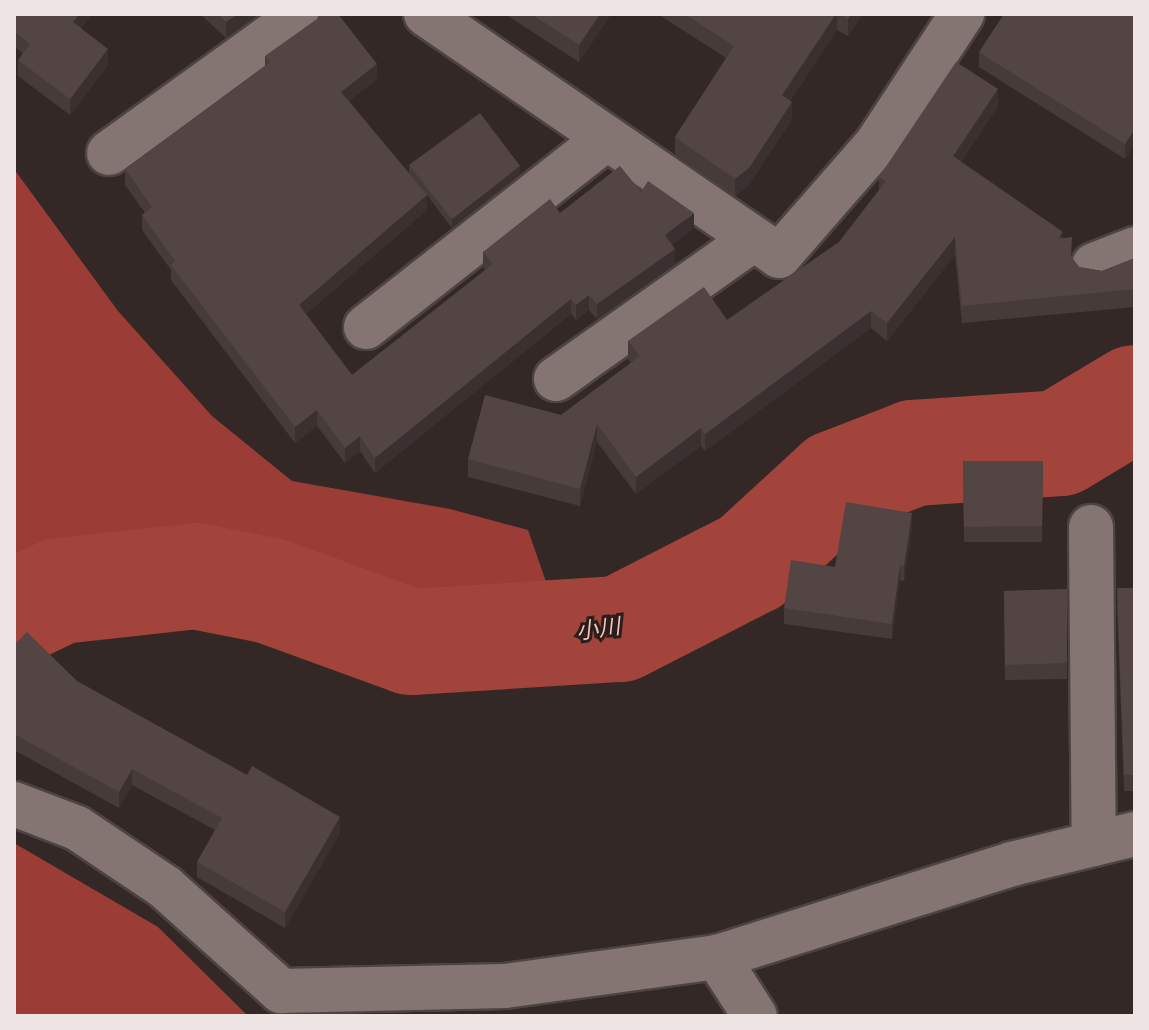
<!DOCTYPE html>
<html>
<head>
<meta charset="utf-8">
<style>
	body { margin:0 }
	#map { position:relative; width:1149px; height:1030px; overflow:hidden; background:#342826; font-family:"Playfair Display","Noto Sans JP",serif }
	div>[style] { position:absolute }
	[style*='--x'] { left:calc(var(--x)*1px); top:calc(var(--y)*1px); width:calc(var(--w)*1px); rotate:calc(var(--a)*1deg) }
	.forest>* { inset:0; background:#9b3c37 }
	.river>* { height:106px; margin:-53px; padding:0 53px; transform-origin:53px; border-radius:53px; background:#a2433c }
	.roads { filter:drop-shadow(2px 0 #4d4442) drop-shadow(-2px 0 #4d4442) drop-shadow(0 2px #4d4442) drop-shadow(0 -2px #4d4442) }
	.minor>* { height:44px; margin:-22px; padding:0 22px; transform-origin:22px; border-radius:22px; background:#847573 }
	.wall>* { inset:0; background:#473b3a }
	.shaded-wall>* { inset:0; background:#39302f }
	.building>* { inset:0; background:#524543 }
	span { translate:-50% -50%; white-space:nowrap; text-align:center; line-height:1.15; -webkit-text-stroke:6px #2a1e1d; paint-order:stroke }
	.water-label { font-size:22px; color:#f8c2bb; font-style:italic }
	.frame { position:absolute; inset:0; border:16px solid #ede4e3; pointer-events:none }
</style>
</head>
<body>
<div id="map">
	<div class="forest">
		<div style="clip-path:polygon(14px 169px,118px 311px,212px 416px,292px 481px,450px 509px,528px 530px,553px 602px,417px 623px,264px 569px,189px 553px,52px 567px,14px 583px)"></div>
		<div style="clip-path:polygon(14px 843px,158px 927px,248px 1016px,14px 1016px)"></div>
	</div>
	<div class="river">
		<div style="--x:14;--y:613;--w:51;--a:-25.6"></div>
		<div style="--x:60;--y:591;--w:136;--a:-6.3"></div>
		<div style="--x:195;--y:576;--w:77;--a:11.2"></div>
		<div style="--x:271;--y:591;--w:149;--a:20"></div>
		<div style="--x:411;--y:642;--w:209;--a:-3.6"></div>
		<div style="--x:620;--y:629;--w:147;--a:-27.1"></div>
		<div style="--x:751;--y:562;--w:117;--a:-42.6"></div>
		<div style="--x:837;--y:483;--w:83;--a:-21.3"></div>
		<div style="--x:914;--y:453;--w:146;--a:-3.9"></div>
		<div style="--x:1060;--y:443;--w:87;--a:-31"></div>
	</div>
	<div class="roads">
		<div class="minor">
			<div style="--x:426;--y:14;--w:428;--a:34.4"></div>
			<div style="--x:779;--y:256;--w:147;--a:-48.9"></div>
			<div style="--x:876;--y:145;--w:157;--a:-56.7"></div>
			<div style="--x:109;--y:153;--w:238;--a:-35.8"></div>
			<div style="--x:1094;--y:265;--w:44;--a:-21.3"></div>
			<div style="--x:366;--y:327;--w:306;--a:-38.1"></div>
			<div style="--x:556;--y:379;--w:242;--a:-35.3"></div>
			<div style="--x:1091;--y:527;--w:317;--a:89.5"></div>
			<div style="--x:14;--y:804;--w:67;--a:20.9"></div>
			<div style="--x:77;--y:828;--w:106;--a:33.8"></div>
			<div style="--x:165;--y:887;--w:156;--a:41.9"></div>
			<div style="--x:281;--y:991;--w:224;--a:-1.3"></div>
			<div style="--x:505;--y:986;--w:214;--a:-7.8"></div>
			<div style="--x:717;--y:957;--w:309;--a:-17.5"></div>
			<div style="--x:1012;--y:864;--w:127;--a:-13.7"></div>
			<div style="--x:717;--y:957;--w:70;--a:57.2"></div>
		</div>
	</div>
	<div class="wall">
		<div style="clip-path:polygon(14px 14px,81px 28px,108px 65px,70px 115px,18px 76px,18px 60px,23px 54px,14px 46px)"></div>
		<div style="clip-path:polygon(200px 14px,259px 14px,226px 38px)"></div>
		<div style="clip-path:polygon(505px 14px,611px 14px,579px 62px)"></div>
		<div style="clip-path:polygon(658px 14px,863px 14px,848px 36px,837px 30px,790px 101px,792px 119px,749px 185px,735px 196px,675px 154px,675px 137px,726px 58px)"></div>
		<div style="clip-path:polygon(1135px 14px,1135px 144px,1125px 159px,979px 67px,979px 52px)"></div>
		<div style="clip-path:polygon(265px 56px,377px 79px,349px 101px,409px 173px,409px 165px,520px 174px,452px 228px,427px 195px,427px 210px,306px 314px,352px 375px,485px 270px,483px 267px,483px 252px,560px 213px,641px 192px,694px 228px,672px 245px,675px 264px,597px 319px,589px 310px,576px 320px,571px 314px,375px 473px,360px 451px,345px 463px,317px 426px,295px 443px,171px 280px,171px 270px,142px 230px,142px 215px,145px 213px,125px 185px,125px 169px,265px 66px)"></div>
		<div style="clip-path:polygon(998px 106px,961px 162px,1063px 238px,1072px 258px,1079px 267px,1102px 271px,1135px 258px,1135px 307px,962px 323px,955px 255px,887px 341px,871px 328px,705px 451px,701px 446px,636px 494px,597px 442px,580px 506px,468px 477px,468px 459px,561px 415px,631px 363px,628px 359px,628px 341px,727px 320px,839px 242px,879px 190px,879px 177px)"></div>
		<div style="clip-path:polygon(963px 461px,1043px 461px,1042px 542px,964px 542px)"></div>
		<div style="clip-path:polygon(912px 528px,904px 581px,900px 580px,892px 639px,784px 624px,784px 608px,835px 567px)"></div>
		<div style="clip-path:polygon(1135px 588px,1135px 791px,1124px 791px,1117px 604px)"></div>
		<div style="clip-path:polygon(1067px 589px,1067px 679px,1005px 680px,1004px 591px)"></div>
		<div style="clip-path:polygon(14px 645px,340px 833px,285px 928px,197px 877px,197px 862px,215px 830px,132px 785px,119px 808px,14px 750px)"></div>
	</div>
	<div class="shaded-wall">
		<div style="clip-path:polygon(80px 14px,93px 14px,73px 38px,73px 22px)"></div>
		<div style="clip-path:polygon(238px 14px,259px 14px,226px 38px,226px 22px)"></div>
		<div style="clip-path:polygon(600px 14px,611px 14px,579px 62px,579px 45px)"></div>
		<div style="clip-path:polygon(836px 14px,837px 14px,837px 30px,782px 112px,782px 95px)"></div>
		<div style="clip-path:polygon(851px 14px,863px 14px,848px 36px,848px 19px)"></div>
		<div style="clip-path:polygon(108px 49px,108px 65px,70px 115px,70px 99px)"></div>
		<div style="clip-path:polygon(377px 64px,377px 79px,341px 107px,341px 92px)"></div>
		<div style="clip-path:polygon(998px 89px,998px 106px,953px 174px,953px 156px)"></div>
		<div style="clip-path:polygon(792px 102px,792px 119px,749px 185px,735px 196px,735px 179px)"></div>
		<div style="clip-path:polygon(1135px 129px,1135px 144px,1125px 159px,1125px 144px)"></div>
		<div style="clip-path:polygon(520px 166px,520px 174px,452px 228px,452px 219px)"></div>
		<div style="clip-path:polygon(427px 195px,427px 210px,299px 320px,299px 305px)"></div>
		<div style="clip-path:polygon(694px 213px,694px 228px,665px 251px,665px 235px)"></div>
		<div style="clip-path:polygon(955px 237px,955px 255px,887px 341px,887px 323px)"></div>
		<div style="clip-path:polygon(675px 249px,675px 264px,597px 319px,597px 304px)"></div>
		<div style="clip-path:polygon(589px 295px,589px 310px,576px 320px,576px 305px)"></div>
		<div style="clip-path:polygon(571px 299px,571px 314px,375px 473px,375px 458px)"></div>
		<div style="clip-path:polygon(871px 311px,871px 328px,705px 451px,705px 434px)"></div>
		<div style="clip-path:polygon(317px 410px,317px 426px,295px 443px,295px 427px)"></div>
		<div style="clip-path:polygon(597px 424px,597px 442px,580px 506px,580px 489px)"></div>
		<div style="clip-path:polygon(701px 428px,701px 446px,636px 494px,636px 477px)"></div>
		<div style="clip-path:polygon(360px 436px,360px 451px,345px 463px,345px 448px)"></div>
		<div style="clip-path:polygon(912px 513px,912px 528px,904px 581px,904px 566px)"></div>
		<div style="clip-path:polygon(900px 565px,900px 580px,892px 639px,892px 624px)"></div>
		<div style="clip-path:polygon(132px 769px,132px 785px,119px 808px,119px 792px)"></div>
		<div style="clip-path:polygon(340px 817px,340px 833px,285px 928px,285px 912px)"></div>
	</div>
	<div class="building">
		<div style="clip-path:polygon(14px 14px,80px 14px,73px 22px,108px 49px,70px 99px,18px 60px,30px 44px,14px 31px)"></div>
		<div style="clip-path:polygon(218px 14px,238px 14px,226px 22px)"></div>
		<div style="clip-path:polygon(319px 14px,338px 14px,377px 64px,341px 92px,427px 195px,299px 305px,352px 375px,493px 264px,483px 252px,550px 199px,560px 213px,620px 166px,641px 192px,648px 181px,694px 213px,665px 235px,675px 249px,597px 304px,589px 295px,576px 305px,571px 299px,375px 458px,360px 436px,345px 448px,317px 410px,295px 427px,171px 265px,175px 261px,142px 215px,152px 207px,125px 169px,270px 62px,265px 56px,317px 19px)"></div>
		<div style="clip-path:polygon(531px 14px,600px 14px,579px 45px)"></div>
		<div style="clip-path:polygon(685px 14px,836px 14px,782px 95px,792px 102px,749px 168px,735px 179px,675px 137px,734px 46px)"></div>
		<div style="clip-path:polygon(840px 14px,851px 14px,848px 19px)"></div>
		<div style="clip-path:polygon(1004px 14px,1135px 14px,1135px 129px,1125px 144px,979px 52px)"></div>
		<div style="clip-path:polygon(956px 62px,998px 89px,953px 156px,1063px 232px,1058px 239px,1072px 237px,1071px 256px,1079px 267px,1102px 271px,1135px 258px,1135px 289px,962px 306px,955px 237px,887px 323px,871px 311px,705px 434px,701px 428px,636px 477px,597px 424px,580px 489px,468px 459px,485px 395px,561px 415px,640px 356px,628px 341px,704px 287px,727px 320px,839px 242px,886px 181px,879px 177px)"></div>
		<div style="clip-path:polygon(480px 113px,520px 166px,452px 219px,409px 165px)"></div>
		<div style="clip-path:polygon(963px 461px,1043px 461px,1042px 526px,964px 527px)"></div>
		<div style="clip-path:polygon(846px 502px,912px 513px,904px 566px,900px 565px,892px 624px,784px 608px,791px 560px,835px 567px)"></div>
		<div style="clip-path:polygon(1117px 588px,1135px 588px,1135px 775px,1124px 775px)"></div>
		<div style="clip-path:polygon(1067px 589px,1067px 663px,1005px 665px,1004px 591px)"></div>
		<div style="clip-path:polygon(27px 632px,77px 681px,247px 775px,252px 766px,340px 817px,285px 912px,197px 862px,222px 818px,132px 769px,119px 792px,14px 734px,14px 645px)"></div>
	</div>
	<div class="water-label">
		<span style="left:598px;top:628px;rotate:-8deg">小川</span>
	</div>
	<div class="frame"></div>
</div>
</body>
</html>
